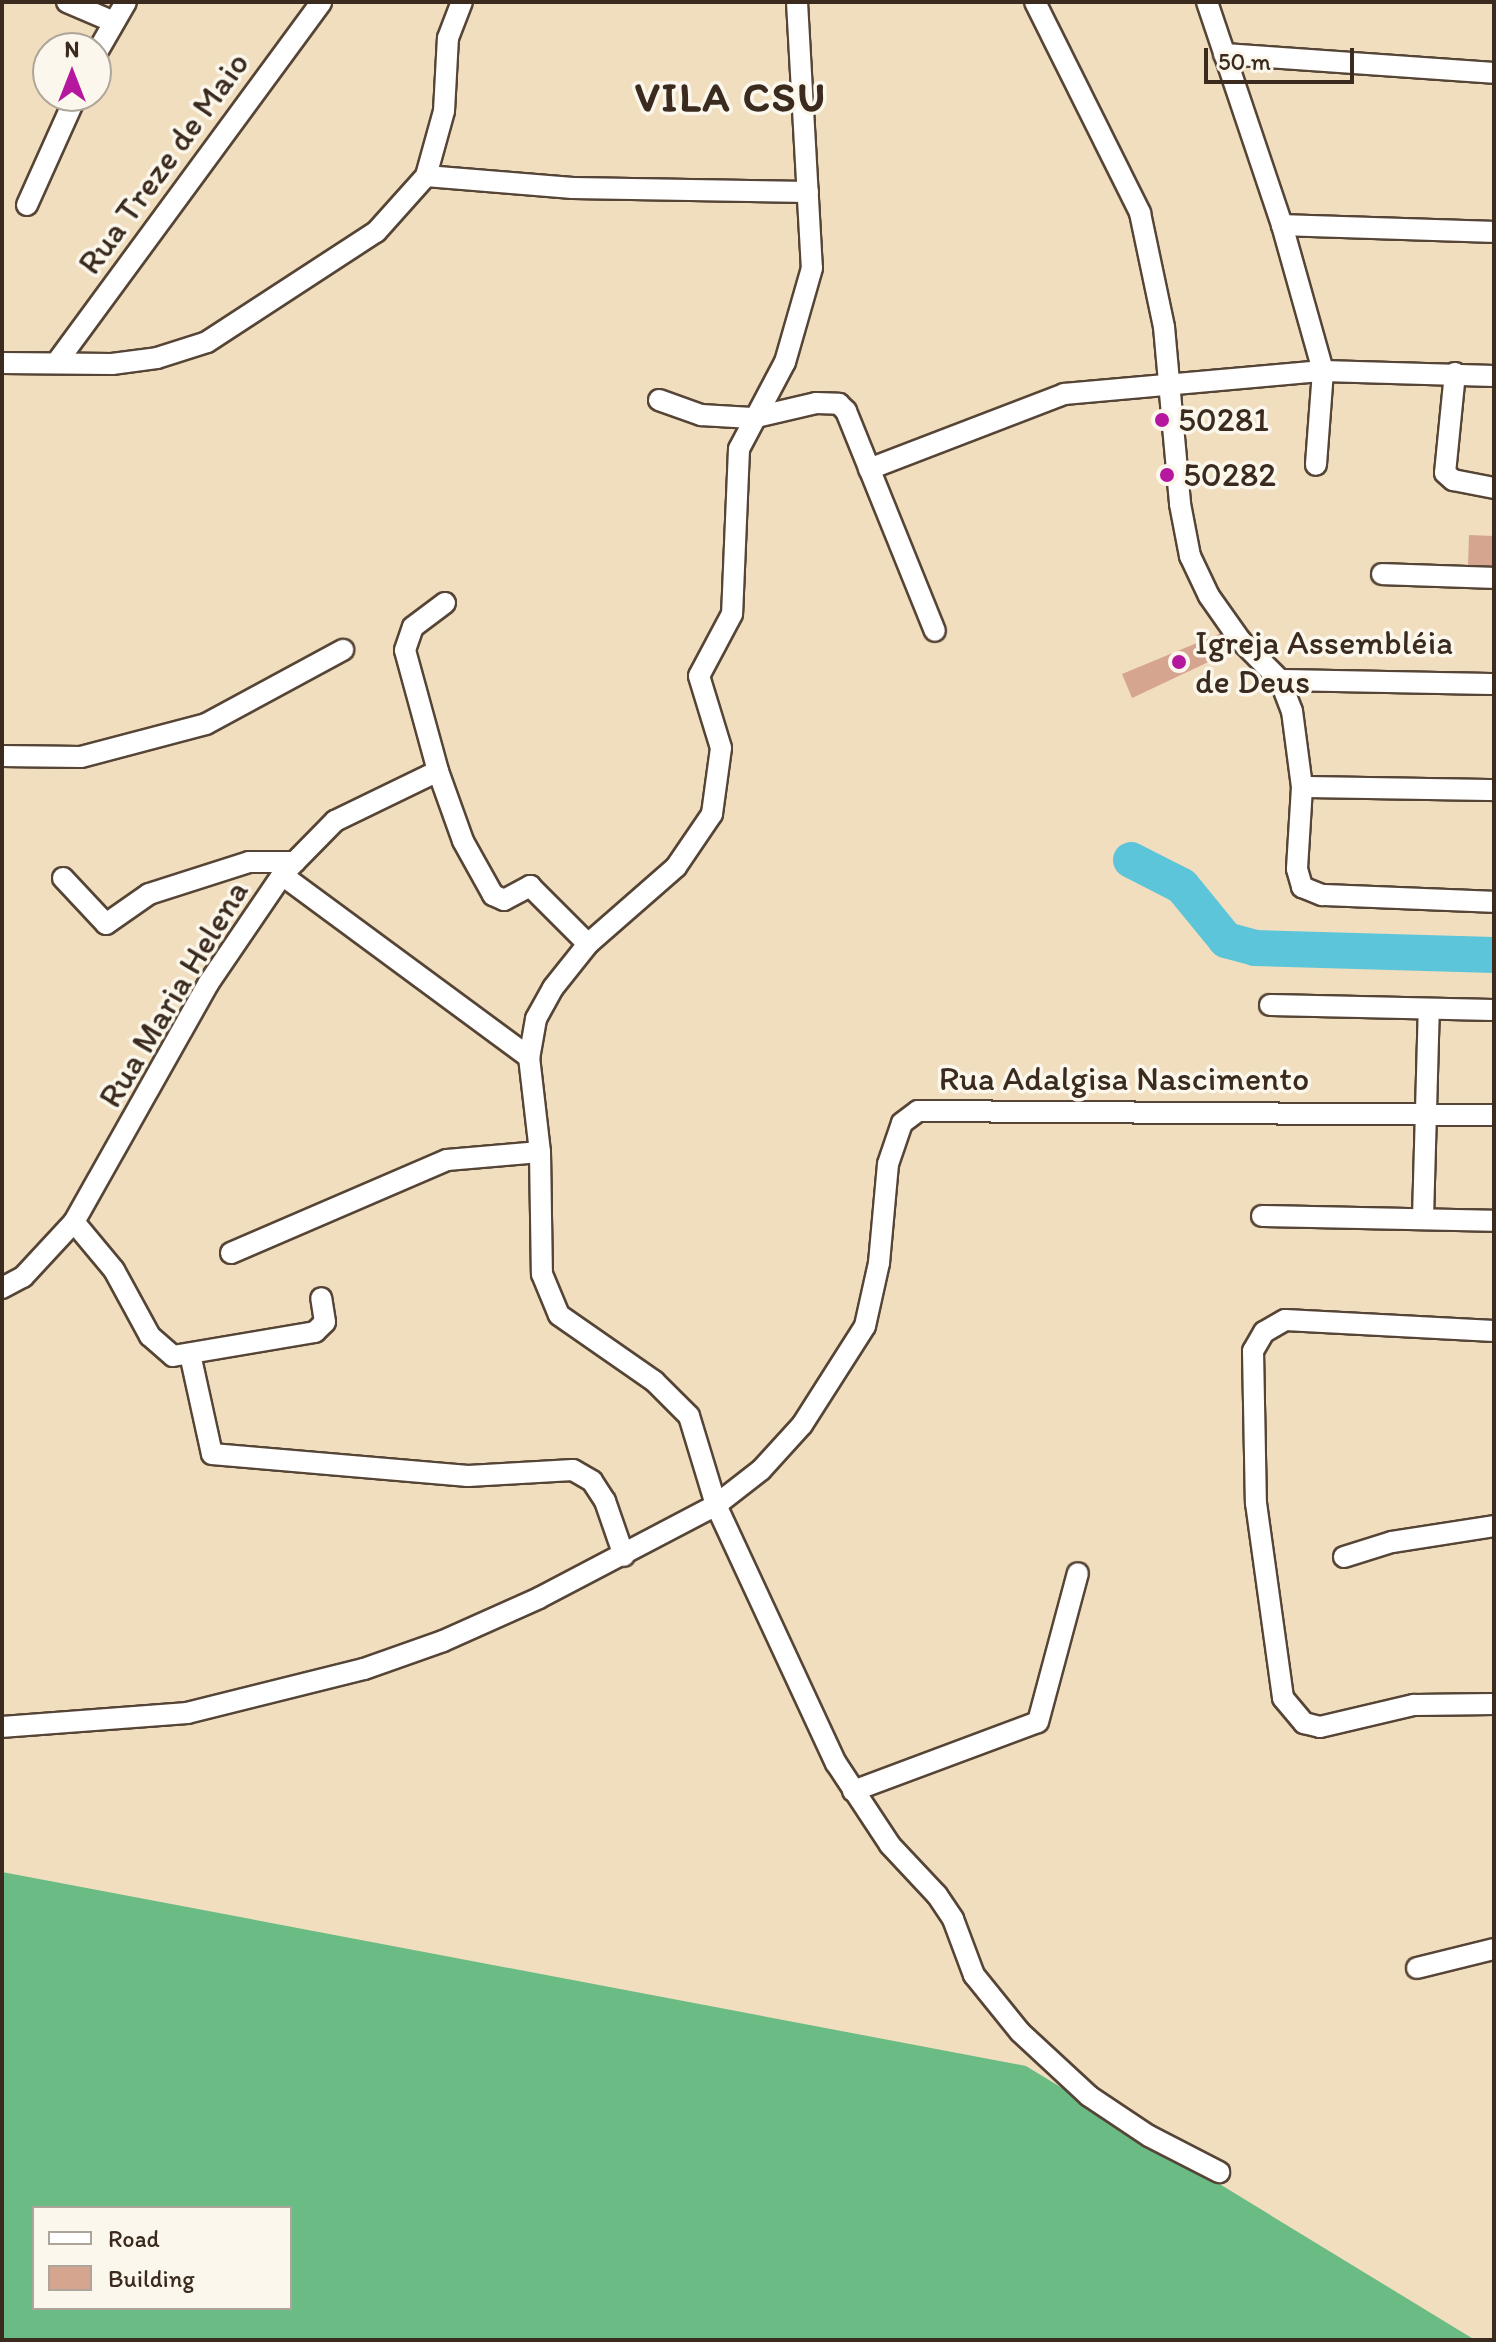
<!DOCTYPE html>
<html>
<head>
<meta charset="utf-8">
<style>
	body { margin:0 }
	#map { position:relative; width:1496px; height:2342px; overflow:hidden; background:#f1debe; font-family:Itim,sans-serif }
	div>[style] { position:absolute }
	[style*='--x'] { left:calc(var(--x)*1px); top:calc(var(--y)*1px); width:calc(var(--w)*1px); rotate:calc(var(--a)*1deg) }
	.forest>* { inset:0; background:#6bbb85 }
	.river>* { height:36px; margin:-18px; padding:0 18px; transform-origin:18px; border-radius:18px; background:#5dc5d9 }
	.building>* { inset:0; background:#d6a590 }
	.roads { filter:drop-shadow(2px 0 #564536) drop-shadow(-2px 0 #564536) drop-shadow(0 2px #564536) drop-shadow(0 -2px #564536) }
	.minor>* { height:20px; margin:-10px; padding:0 10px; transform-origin:10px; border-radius:10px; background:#fff }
	.dots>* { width:22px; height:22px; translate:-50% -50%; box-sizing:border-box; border:4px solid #fbf7ec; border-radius:50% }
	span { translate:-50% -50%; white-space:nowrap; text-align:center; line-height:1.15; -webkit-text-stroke:7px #fbf7ec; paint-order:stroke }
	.street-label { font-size:34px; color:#3b2a1e }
	.poi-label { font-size:34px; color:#3b2a1e }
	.left { translate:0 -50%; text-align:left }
	.district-label { font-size:42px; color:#3b2a1e; font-weight:700; letter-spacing:2px }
	.frame { position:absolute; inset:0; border:4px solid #3b2a1e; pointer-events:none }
	.legend { position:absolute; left:32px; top:2206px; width:260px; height:104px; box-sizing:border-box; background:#fbf7ec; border:2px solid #aea59a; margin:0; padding:10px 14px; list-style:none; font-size:24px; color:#3b2a1e }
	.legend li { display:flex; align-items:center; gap:16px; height:40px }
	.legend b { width:40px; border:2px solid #aea59a }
	.north { position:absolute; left:32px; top:32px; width:80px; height:80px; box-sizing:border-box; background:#fbf7ec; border:2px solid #aea59a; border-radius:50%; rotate:0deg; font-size:22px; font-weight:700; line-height:32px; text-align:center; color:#3b2a1e }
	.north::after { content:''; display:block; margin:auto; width:28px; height:36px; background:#b5179e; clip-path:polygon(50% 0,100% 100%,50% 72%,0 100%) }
	.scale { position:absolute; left:1204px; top:48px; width:150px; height:36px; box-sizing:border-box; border:4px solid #3b2a1e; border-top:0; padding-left:10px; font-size:24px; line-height:28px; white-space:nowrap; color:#3b2a1e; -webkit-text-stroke:6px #fbf7ec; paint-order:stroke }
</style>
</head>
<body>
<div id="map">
	<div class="forest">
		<div style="clip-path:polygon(evenodd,2px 1872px,1026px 2066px,1475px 2340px,2px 2340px,2px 1872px,34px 2208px,290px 2208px,290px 2308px,34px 2308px,34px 2208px)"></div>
	</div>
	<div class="river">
		<div style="--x:1131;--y:860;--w:57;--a:27"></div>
		<div style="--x:1182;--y:886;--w:70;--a:50.8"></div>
		<div style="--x:1226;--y:940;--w:30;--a:15"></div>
		<div style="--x:1255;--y:948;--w:239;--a:1.7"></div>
	</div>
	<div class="building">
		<div style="clip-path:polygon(1469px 535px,1494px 536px,1494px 566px,1468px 566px)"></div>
		<div style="clip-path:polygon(1221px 633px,1234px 650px,1132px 698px,1122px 674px)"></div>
	</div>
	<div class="roads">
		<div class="minor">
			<div style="--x:67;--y:2;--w:51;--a:23.1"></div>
			<div style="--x:797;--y:2;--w:266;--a:86.8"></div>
			<div style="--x:812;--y:268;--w:98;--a:106"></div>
			<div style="--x:785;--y:362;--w:98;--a:117.9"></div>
			<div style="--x:739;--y:449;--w:165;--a:92.4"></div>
			<div style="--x:732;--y:614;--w:70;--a:118"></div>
			<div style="--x:699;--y:676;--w:75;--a:73"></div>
			<div style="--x:721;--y:748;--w:67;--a:97.8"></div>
			<div style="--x:712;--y:814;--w:64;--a:124.2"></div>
			<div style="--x:676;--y:867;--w:117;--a:138.8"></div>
			<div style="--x:588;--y:944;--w:56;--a:128.5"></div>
			<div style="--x:553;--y:988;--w:35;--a:119"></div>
			<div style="--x:536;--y:1019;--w:39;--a:100"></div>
			<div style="--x:529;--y:1057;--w:96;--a:83.4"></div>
			<div style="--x:540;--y:1152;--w:122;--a:89.1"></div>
			<div style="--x:542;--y:1274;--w:44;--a:67.5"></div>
			<div style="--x:559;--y:1315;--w:116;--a:34.8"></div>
			<div style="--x:654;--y:1381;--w:49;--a:45"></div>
			<div style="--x:689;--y:1416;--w:93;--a:73.1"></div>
			<div style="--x:716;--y:1505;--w:285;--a:65.1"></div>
			<div style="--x:836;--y:1763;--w:98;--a:56.6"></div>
			<div style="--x:890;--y:1845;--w:69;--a:46.8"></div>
			<div style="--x:937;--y:1895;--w:29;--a:56"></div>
			<div style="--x:953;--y:1919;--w:60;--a:69.4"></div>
			<div style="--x:974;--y:1975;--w:73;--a:51.1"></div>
			<div style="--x:1020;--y:2032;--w:94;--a:42.8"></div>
			<div style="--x:1089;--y:2096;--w:72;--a:33.7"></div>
			<div style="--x:1149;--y:2136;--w:79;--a:27.2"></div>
			<div style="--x:1035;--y:2;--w:236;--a:63.5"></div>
			<div style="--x:1140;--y:213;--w:116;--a:78.1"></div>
			<div style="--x:1164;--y:327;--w:178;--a:84.8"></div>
			<div style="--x:1180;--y:504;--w:53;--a:79.1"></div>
			<div style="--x:1190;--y:556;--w:44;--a:64.6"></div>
			<div style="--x:1209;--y:596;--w:54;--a:54.8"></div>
			<div style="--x:1240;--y:640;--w:57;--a:45"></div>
			<div style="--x:1280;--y:680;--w:33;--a:69"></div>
			<div style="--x:1292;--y:711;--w:77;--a:82.5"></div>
			<div style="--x:1302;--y:787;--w:82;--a:93.5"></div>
			<div style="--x:1297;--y:869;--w:19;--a:74"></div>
			<div style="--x:1302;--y:887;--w:22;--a:22"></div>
			<div style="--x:1322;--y:895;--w:172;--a:2.3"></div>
			<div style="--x:1207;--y:2;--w:235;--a:71.4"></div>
			<div style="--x:1282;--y:225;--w:152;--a:74.3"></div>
			<div style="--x:1323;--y:371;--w:94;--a:94.3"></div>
			<div style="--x:96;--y:54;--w:60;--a:-60"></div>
			<div style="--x:1224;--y:54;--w:271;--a:4"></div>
			<div style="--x:426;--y:176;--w:147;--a:4.7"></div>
			<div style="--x:573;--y:188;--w:235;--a:1"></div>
			<div style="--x:27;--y:205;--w:120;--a:-65.8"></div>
			<div style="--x:1282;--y:225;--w:212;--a:1.9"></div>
			<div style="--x:57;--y:362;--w:446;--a:-53.7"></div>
			<div style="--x:2;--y:363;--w:110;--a:0.5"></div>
			<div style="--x:112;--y:364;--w:45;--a:-7.6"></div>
			<div style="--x:157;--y:358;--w:52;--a:-17.7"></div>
			<div style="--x:207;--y:342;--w:202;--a:-33.1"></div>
			<div style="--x:376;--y:232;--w:75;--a:-48.2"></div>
			<div style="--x:426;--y:176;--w:67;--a:-74.5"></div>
			<div style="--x:444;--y:111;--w:73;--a:-86.9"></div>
			<div style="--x:448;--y:38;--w:39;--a:-69"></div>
			<div style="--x:1455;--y:373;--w:100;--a:95.7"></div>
			<div style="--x:1445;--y:473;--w:11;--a:41"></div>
			<div style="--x:1453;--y:480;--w:42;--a:11"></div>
			<div style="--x:659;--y:400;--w:45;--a:19.7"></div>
			<div style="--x:701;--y:415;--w:51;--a:3.4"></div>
			<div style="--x:752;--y:418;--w:66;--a:-13.2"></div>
			<div style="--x:816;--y:403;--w:23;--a:2"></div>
			<div style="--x:839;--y:404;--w:10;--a:45"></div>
			<div style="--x:846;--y:411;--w:237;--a:68"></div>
			<div style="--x:869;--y:469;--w:209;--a:-21"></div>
			<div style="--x:1064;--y:394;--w:260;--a:-5.1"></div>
			<div style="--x:1323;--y:371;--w:171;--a:1.7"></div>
			<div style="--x:1382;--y:574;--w:112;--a:2"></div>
			<div style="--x:1280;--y:680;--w:214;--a:1.1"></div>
			<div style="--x:2;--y:756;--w:79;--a:0.7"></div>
			<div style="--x:81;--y:757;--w:129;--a:-14.8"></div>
			<div style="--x:206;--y:724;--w:156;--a:-28.4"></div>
			<div style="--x:438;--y:771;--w:74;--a:70.3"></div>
			<div style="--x:463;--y:841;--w:62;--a:60.9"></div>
			<div style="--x:493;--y:895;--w:12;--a:24"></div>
			<div style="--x:504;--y:900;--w:30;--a:-28"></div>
			<div style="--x:530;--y:886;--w:82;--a:45"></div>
			<div style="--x:1302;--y:787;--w:192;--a:0.9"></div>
			<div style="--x:282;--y:875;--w:307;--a:36.4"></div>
			<div style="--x:63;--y:878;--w:63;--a:46.9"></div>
			<div style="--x:106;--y:924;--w:52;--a:-34.9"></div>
			<div style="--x:149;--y:894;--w:105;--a:-17.7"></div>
			<div style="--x:249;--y:862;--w:46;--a:0"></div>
			<div style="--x:1270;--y:1005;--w:224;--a:1.3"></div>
			<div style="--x:1262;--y:1216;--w:232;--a:1.2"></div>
			<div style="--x:1423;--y:1218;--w:209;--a:-88.4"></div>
			<div style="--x:74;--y:1222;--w:62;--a:50.2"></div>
			<div style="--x:114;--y:1270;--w:75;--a:61.4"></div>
			<div style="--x:150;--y:1336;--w:30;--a:41"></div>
			<div style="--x:173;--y:1356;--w:144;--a:-9.6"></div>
			<div style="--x:315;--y:1332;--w:14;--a:-45"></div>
			<div style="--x:325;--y:1322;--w:24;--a:-99"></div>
			<div style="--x:231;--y:1253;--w:235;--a:-23.3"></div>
			<div style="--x:447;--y:1160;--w:93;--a:-4.9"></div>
			<div style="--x:2;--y:1288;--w:24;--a:-28"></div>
			<div style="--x:23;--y:1277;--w:75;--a:-47.2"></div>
			<div style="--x:74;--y:1222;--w:273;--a:-60.6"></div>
			<div style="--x:208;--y:984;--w:132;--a:-55.8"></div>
			<div style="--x:282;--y:875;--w:76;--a:-45.5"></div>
			<div style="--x:335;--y:821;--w:114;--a:-25.9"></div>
			<div style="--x:438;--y:771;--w:125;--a:-105.3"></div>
			<div style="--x:405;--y:650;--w:24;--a:-71"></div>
			<div style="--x:413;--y:627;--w:40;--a:-37"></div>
			<div style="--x:1494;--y:1331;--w:209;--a:-177"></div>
			<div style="--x:1285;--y:1320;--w:24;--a:150"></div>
			<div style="--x:1264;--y:1332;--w:22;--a:120"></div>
			<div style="--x:1253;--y:1351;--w:152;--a:88.9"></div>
			<div style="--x:1256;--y:1503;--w:197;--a:82.1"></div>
			<div style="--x:1283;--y:1698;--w:33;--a:50"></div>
			<div style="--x:1304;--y:1723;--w:16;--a:14"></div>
			<div style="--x:1320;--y:1727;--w:97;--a:-13.2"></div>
			<div style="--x:1414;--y:1705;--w:80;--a:-0.7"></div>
			<div style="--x:190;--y:1354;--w:102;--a:77.6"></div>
			<div style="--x:212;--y:1454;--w:257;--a:4.9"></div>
			<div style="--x:468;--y:1476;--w:105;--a:-3.3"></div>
			<div style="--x:573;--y:1470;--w:22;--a:30"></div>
			<div style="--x:592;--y:1481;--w:24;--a:57"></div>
			<div style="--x:605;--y:1501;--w:58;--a:70.9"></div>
			<div style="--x:1344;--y:1557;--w:50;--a:-17.4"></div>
			<div style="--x:1392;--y:1542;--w:103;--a:-8.9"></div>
			<div style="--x:2;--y:1727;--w:186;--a:-4.3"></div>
			<div style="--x:187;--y:1713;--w:182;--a:-14"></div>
			<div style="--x:364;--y:1669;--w:84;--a:-19.5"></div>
			<div style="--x:443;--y:1641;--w:105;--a:-24.1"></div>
			<div style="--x:539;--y:1598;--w:200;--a:-27.7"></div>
			<div style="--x:716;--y:1505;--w:57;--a:-37.9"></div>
			<div style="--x:761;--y:1470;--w:61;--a:-47.7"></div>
			<div style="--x:802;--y:1425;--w:117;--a:-57.5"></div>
			<div style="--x:865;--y:1326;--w:65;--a:-77.5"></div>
			<div style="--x:879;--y:1263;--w:99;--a:-84.8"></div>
			<div style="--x:888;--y:1164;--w:43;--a:-71.1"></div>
			<div style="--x:902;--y:1123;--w:20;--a:-37"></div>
			<div style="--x:918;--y:1111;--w:576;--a:0.4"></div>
			<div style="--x:853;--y:1791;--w:197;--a:-20.5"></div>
			<div style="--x:1038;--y:1722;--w:154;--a:-75"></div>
			<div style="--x:1417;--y:1968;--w:79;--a:-13.9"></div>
		</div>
	</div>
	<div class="dots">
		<div style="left:1162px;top:420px;background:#b5179e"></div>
		<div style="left:1167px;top:475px;background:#b5179e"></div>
		<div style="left:1179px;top:662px;background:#b5179e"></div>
	</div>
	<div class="street-label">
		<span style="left:163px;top:163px;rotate:-54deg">Rua Treze de Maio</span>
		<span style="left:173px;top:994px;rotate:-59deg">Rua Maria Helena</span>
		<span style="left:1124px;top:1079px">Rua Adalgisa Nascimento</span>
	</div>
	<div class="poi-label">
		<span class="left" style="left:1178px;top:420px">50281</span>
		<span class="left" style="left:1183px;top:475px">50282</span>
		<span class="left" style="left:1195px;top:662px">Igreja Assembléia<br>de Deus</span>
	</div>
	<div class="district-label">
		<span style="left:731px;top:97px">VILA CSU</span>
	</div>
	<div class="frame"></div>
	<ul class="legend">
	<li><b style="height:10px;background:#fff"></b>Road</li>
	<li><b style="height:22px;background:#d6a590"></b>Building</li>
	</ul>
	<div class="north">N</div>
	<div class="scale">50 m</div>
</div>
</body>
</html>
